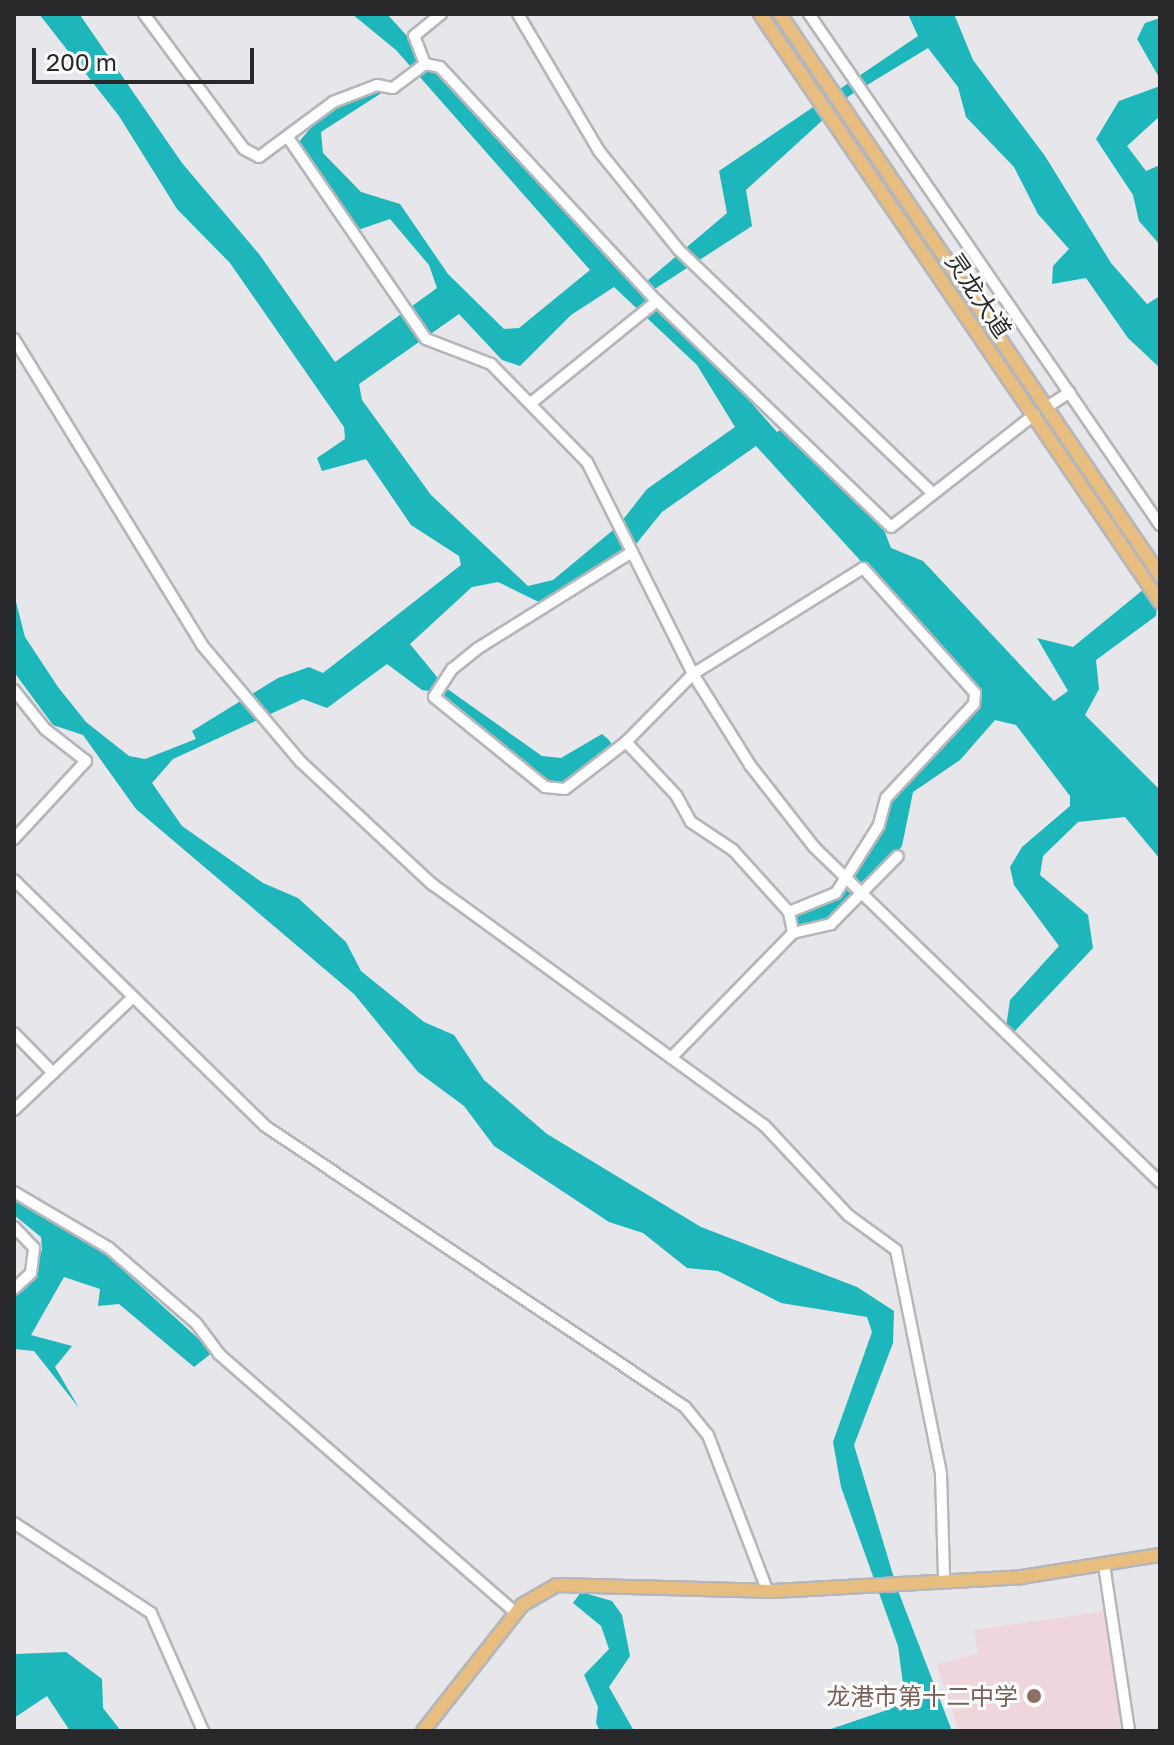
<!DOCTYPE html>
<html>
<head>
<meta charset="utf-8">
<style>
	body { margin:0 }
	#map { position:relative; width:1174px; height:1745px; overflow:hidden; background:#e6e6eb; font-family:"Golos Text","Noto Sans SC",sans-serif }
	div>[style] { position:absolute }
	[style*='--x'] { left:calc(var(--x)*1px); top:calc(var(--y)*1px); width:calc(var(--w)*1px); rotate:calc(var(--a)*1deg) }
	.education>* { inset:0; background:#efd5dc }
	.water>* { inset:0; background:#1cb6bb }
	.roads { filter:drop-shadow(2px 0 #b5b6ba) drop-shadow(-2px 0 #b5b6ba) drop-shadow(0 2px #b5b6ba) drop-shadow(0 -2px #b5b6ba) }
	.minor>* { height:10px; margin:-5px; padding:0 5px; transform-origin:5px; border-radius:5px; background:#fff }
	.major>* { height:12px; margin:-6px; padding:0 6px; transform-origin:6px; border-radius:6px; background:#e8be80 }
	.dots>* { width:22px; height:22px; translate:-50% -50%; box-sizing:border-box; border:4px solid #fff; border-radius:50% }
	span { translate:-50% -50%; white-space:nowrap; text-align:center; line-height:1.15; -webkit-text-stroke:6px #fff; paint-order:stroke }
	.street-label { font-size:24px; color:#28282a }
	.education-label { font-size:24px; color:#785e54 }
	.right { translate:-100% -50%; text-align:right }
	.frame { position:absolute; inset:0; border:16px solid #28282a; pointer-events:none }
	.scale { position:absolute; left:32px; top:48px; width:222px; height:36px; box-sizing:border-box; border:4px solid #28282a; border-top:0; padding-left:10px; font-size:24px; line-height:28px; white-space:nowrap; color:#28282a; -webkit-text-stroke:6px #fff; paint-order:stroke }
</style>
</head>
<body>
<div id="map">
	<div class="education">
		<div style="clip-path:polygon(1106px 1611px,1126px 1731px,959px 1731px,937px 1665px,978px 1653px,974px 1630px)"></div>
	</div>
	<div class="water">
		<div style="clip-path:polygon(evenodd,39px 14px,80px 15px,182px 163px,259px 254px,335px 362px,437px 288px,429px 265px,390px 219px,358px 230px,299px 142px,322px 114px,373px 90px,383px 92px,321px 132px,323px 153px,361px 192px,400px 204px,448px 274px,504px 329px,519px 328px,590px 270px,396px 50px,352px 14px,387px 14px,650px 303px,706px 351px,777px 432px,784px 428px,881px 522px,891px 548px,923px 561px,1054px 701px,1068px 691px,1037px 638px,1073px 647px,1160px 576px,1156px 616px,1096px 660px,1099px 689px,1085px 715px,1160px 790px,1160px 859px,1125px 817px,1078px 822px,1043px 856px,1040px 875px,1088px 915px,1093px 948px,1012px 1034px,1006px 1027px,1010px 1000px,1059px 946px,1014px 885px,1010px 867px,1022px 847px,1070px 806px,1070px 796px,1016px 725px,995px 720px,960px 760px,913px 792px,902px 846px,881px 872px,862px 892px,850px 880px,886px 822px,887px 804px,980px 692px,756px 446px,662px 512px,636px 544px,549px 599px,539px 602px,498px 582px,472px 587px,410px 644px,446px 688px,542px 756px,561px 758px,602px 734px,609px 740px,614px 748px,569px 783px,557px 785px,522px 767px,442px 693px,422px 690px,387px 664px,327px 708px,303px 699px,173px 759px,152px 783px,182px 826px,263px 883px,298px 898px,346px 942px,361px 971px,424px 1022px,454px 1035px,484px 1080px,547px 1134px,701px 1227px,857px 1287px,894px 1311px,893px 1343px,854px 1445px,897px 1588px,952px 1731px,825px 1731px,893px 1708px,904px 1692px,898px 1646px,841px 1487px,833px 1442px,872px 1332px,867px 1317px,781px 1303px,718px 1271px,687px 1268px,643px 1233px,609px 1222px,494px 1146px,464px 1106px,418px 1072px,354px 994px,136px 809px,83px 735px,53px 725px,14px 672px,14px 594px,25px 637px,58px 687px,86px 722px,129px 756px,145px 759px,196px 739px,192px 731px,278px 678px,309px 667px,323px 673px,461px 565px,459px 556px,411px 525px,366px 459px,322px 471px,317px 458px,345px 439px,344px 427px,230px 263px,177px 209px,119px 116px,39px 14px,614px 287px,697px 365px,735px 427px,647px 489px,618px 526px,553px 580px,528px 586px,431px 495px,362px 400px,359px 384px,459px 314px,502px 360px,520px 366px,571px 315px,614px 287px)"></div>
		<div style="clip-path:polygon(908px 14px,954px 14px,973px 60px,1045px 156px,1111px 263px,1147px 304px,1160px 296px,1160px 368px,1128px 338px,1086px 278px,1052px 284px,1053px 266px,1069px 249px,1038px 214px,1014px 167px,966px 117px,958px 87px,928px 48px,849px 96px,746px 190px,752px 226px,653px 290px,647px 281px,727px 213px,719px 171px,918px 36px)"></div>
		<div style="clip-path:polygon(1160px 18px,1160px 79px,1137px 39px,1145px 23px)"></div>
		<div style="clip-path:polygon(1160px 86px,1160px 116px,1127px 146px,1146px 171px,1160px 165px,1160px 245px,1139px 221px,1133px 195px,1096px 139px,1119px 101px)"></div>
		<div style="clip-path:polygon(844px 887px,855px 898px,833px 920px,797px 928px,792px 918px,800px 909px,828px 902px)"></div>
		<div style="clip-path:polygon(14px 1198px,91px 1241px,213px 1352px,194px 1367px,119px 1304px,98px 1306px,100px 1289px,64px 1277px,31px 1335px,72px 1346px,55px 1367px,79px 1408px,34px 1351px,14px 1349px,14px 1293px,36px 1271px,42px 1249px,41px 1237px,14px 1215px)"></div>
		<div style="clip-path:polygon(581px 1592px,612px 1601px,622px 1615px,630px 1656px,609px 1687px,634px 1731px,600px 1731px,596px 1723px,598px 1707px,584px 1675px,609px 1649px,601px 1626px,573px 1603px)"></div>
		<div style="clip-path:polygon(66px 1652px,102px 1679px,103px 1708px,121px 1731px,70px 1731px,47px 1696px,14px 1718px,14px 1654px)"></div>
	</div>
	<div class="roads">
		<div class="minor">
			<div style="--x:144;--y:14;--w:168;--a:53.5"></div>
			<div style="--x:244;--y:149;--w:17;--a:28"></div>
			<div style="--x:259;--y:157;--w:92;--a:-36.6"></div>
			<div style="--x:333;--y:102;--w:47;--a:-21.1"></div>
			<div style="--x:377;--y:85;--w:16;--a:11"></div>
			<div style="--x:393;--y:88;--w:40;--a:-37"></div>
			<div style="--x:425;--y:64;--w:30;--a:-111"></div>
			<div style="--x:414;--y:36;--w:35;--a:-39"></div>
			<div style="--x:518;--y:14;--w:159;--a:59.4"></div>
			<div style="--x:599;--y:151;--w:127;--a:51.1"></div>
			<div style="--x:679;--y:250;--w:351;--a:43.8"></div>
			<div style="--x:809;--y:14;--w:620;--a:55.52"></div>
			<div style="--x:425;--y:64;--w:15;--a:11"></div>
			<div style="--x:440;--y:67;--w:319;--a:47.2"></div>
			<div style="--x:657;--y:301;--w:325;--a:44"></div>
			<div style="--x:891;--y:527;--w:182;--a:-38.1"></div>
			<div style="--x:289;--y:139;--w:242;--a:55.6"></div>
			<div style="--x:426;--y:339;--w:70;--a:21"></div>
			<div style="--x:491;--y:364;--w:137;--a:45.6"></div>
			<div style="--x:587;--y:462;--w:237;--a:63.4"></div>
			<div style="--x:693;--y:674;--w:107;--a:57.9"></div>
			<div style="--x:750;--y:765;--w:104;--a:52"></div>
			<div style="--x:814;--y:847;--w:482;--a:44.1"></div>
			<div style="--x:14;--y:339;--w:359;--a:58.4"></div>
			<div style="--x:202;--y:645;--w:153;--a:49.8"></div>
			<div style="--x:301;--y:762;--w:179;--a:43"></div>
			<div style="--x:432;--y:884;--w:410;--a:36"></div>
			<div style="--x:764;--y:1125;--w:123;--a:47"></div>
			<div style="--x:848;--y:1215;--w:59;--a:36.1"></div>
			<div style="--x:896;--y:1250;--w:228;--a:78.6"></div>
			<div style="--x:941;--y:1474;--w:104;--a:88.3"></div>
			<div style="--x:531;--y:403;--w:162;--a:-39"></div>
			<div style="--x:1047;--y:407;--w:27;--a:-33"></div>
			<div style="--x:632;--y:552;--w:183;--a:148"></div>
			<div style="--x:477;--y:649;--w:32;--a:141"></div>
			<div style="--x:452;--y:669;--w:33;--a:123"></div>
			<div style="--x:434;--y:697;--w:143;--a:39"></div>
			<div style="--x:545;--y:787;--w:20;--a:6"></div>
			<div style="--x:565;--y:789;--w:77;--a:-37.6"></div>
			<div style="--x:626;--y:742;--w:95;--a:-45.4"></div>
			<div style="--x:693;--y:674;--w:200;--a:-31.9"></div>
			<div style="--x:863;--y:568;--w:168;--a:48.1"></div>
			<div style="--x:975;--y:693;--w:11;--a:95"></div>
			<div style="--x:974;--y:704;--w:129;--a:133.1"></div>
			<div style="--x:886;--y:798;--w:28;--a:105"></div>
			<div style="--x:879;--y:825;--w:80;--a:122.3"></div>
			<div style="--x:836;--y:893;--w:51;--a:158"></div>
			<div style="--x:789;--y:912;--w:21;--a:79"></div>
			<div style="--x:14;--y:690;--w:50;--a:51.5"></div>
			<div style="--x:45;--y:729;--w:52;--a:38"></div>
			<div style="--x:86;--y:761;--w:106;--a:132.7"></div>
			<div style="--x:626;--y:742;--w:73;--a:46.7"></div>
			<div style="--x:676;--y:795;--w:31;--a:61"></div>
			<div style="--x:691;--y:822;--w:50;--a:33.7"></div>
			<div style="--x:733;--y:850;--w:84;--a:47.9"></div>
			<div style="--x:14;--y:880;--w:351;--a:44.4"></div>
			<div style="--x:265;--y:1126;--w:505;--a:33.78"></div>
			<div style="--x:685;--y:1407;--w:36;--a:51"></div>
			<div style="--x:708;--y:1435;--w:168;--a:69.1"></div>
			<div style="--x:14;--y:1033;--w:56;--a:45.7"></div>
			<div style="--x:671;--y:1058;--w:175;--a:-45.7"></div>
			<div style="--x:793;--y:933;--w:39;--a:-13"></div>
			<div style="--x:831;--y:924;--w:95;--a:-45.4"></div>
			<div style="--x:14;--y:1110;--w:163;--a:-43.5"></div>
			<div style="--x:14;--y:1192;--w:110;--a:30.5"></div>
			<div style="--x:109;--y:1248;--w:115;--a:40.8"></div>
			<div style="--x:196;--y:1323;--w:39;--a:53"></div>
			<div style="--x:219;--y:1354;--w:394;--a:41.1"></div>
			<div style="--x:14;--y:1227;--w:29;--a:46"></div>
			<div style="--x:34;--y:1248;--w:25;--a:97"></div>
			<div style="--x:31;--y:1273;--w:23;--a:137"></div>
			<div style="--x:14;--y:1523;--w:164;--a:33.3"></div>
			<div style="--x:151;--y:1613;--w:129;--a:66.2"></div>
			<div style="--x:1104;--y:1565;--w:168;--a:81.4"></div>
		</div>
		<div class="major">
			<div style="--x:760;--y:14;--w:711;--a:55.77"></div>
			<div style="--x:780;--y:14;--w:678;--a:55.89"></div>
			<div style="--x:423;--y:1731;--w:160;--a:-51.8"></div>
			<div style="--x:522;--y:1605;--w:39;--a:-30"></div>
			<div style="--x:556;--y:1585;--w:218;--a:1.6"></div>
			<div style="--x:774;--y:1591;--w:248;--a:-3.2"></div>
			<div style="--x:1022;--y:1577;--w:140;--a:-9.1"></div>
		</div>
	</div>
	<div class="dots">
		<div style="left:1034px;top:1696px;background:#8d6e63"></div>
	</div>
	<div class="street-label">
		<span style="left:979px;top:295px;rotate:56deg">灵龙大道</span>
	</div>
	<div class="education-label">
		<span class="right" style="left:1018px;top:1696px">龙港市第十二中学</span>
	</div>
	<div class="frame"></div>
	<div class="scale">200 m</div>
</div>
</body>
</html>
